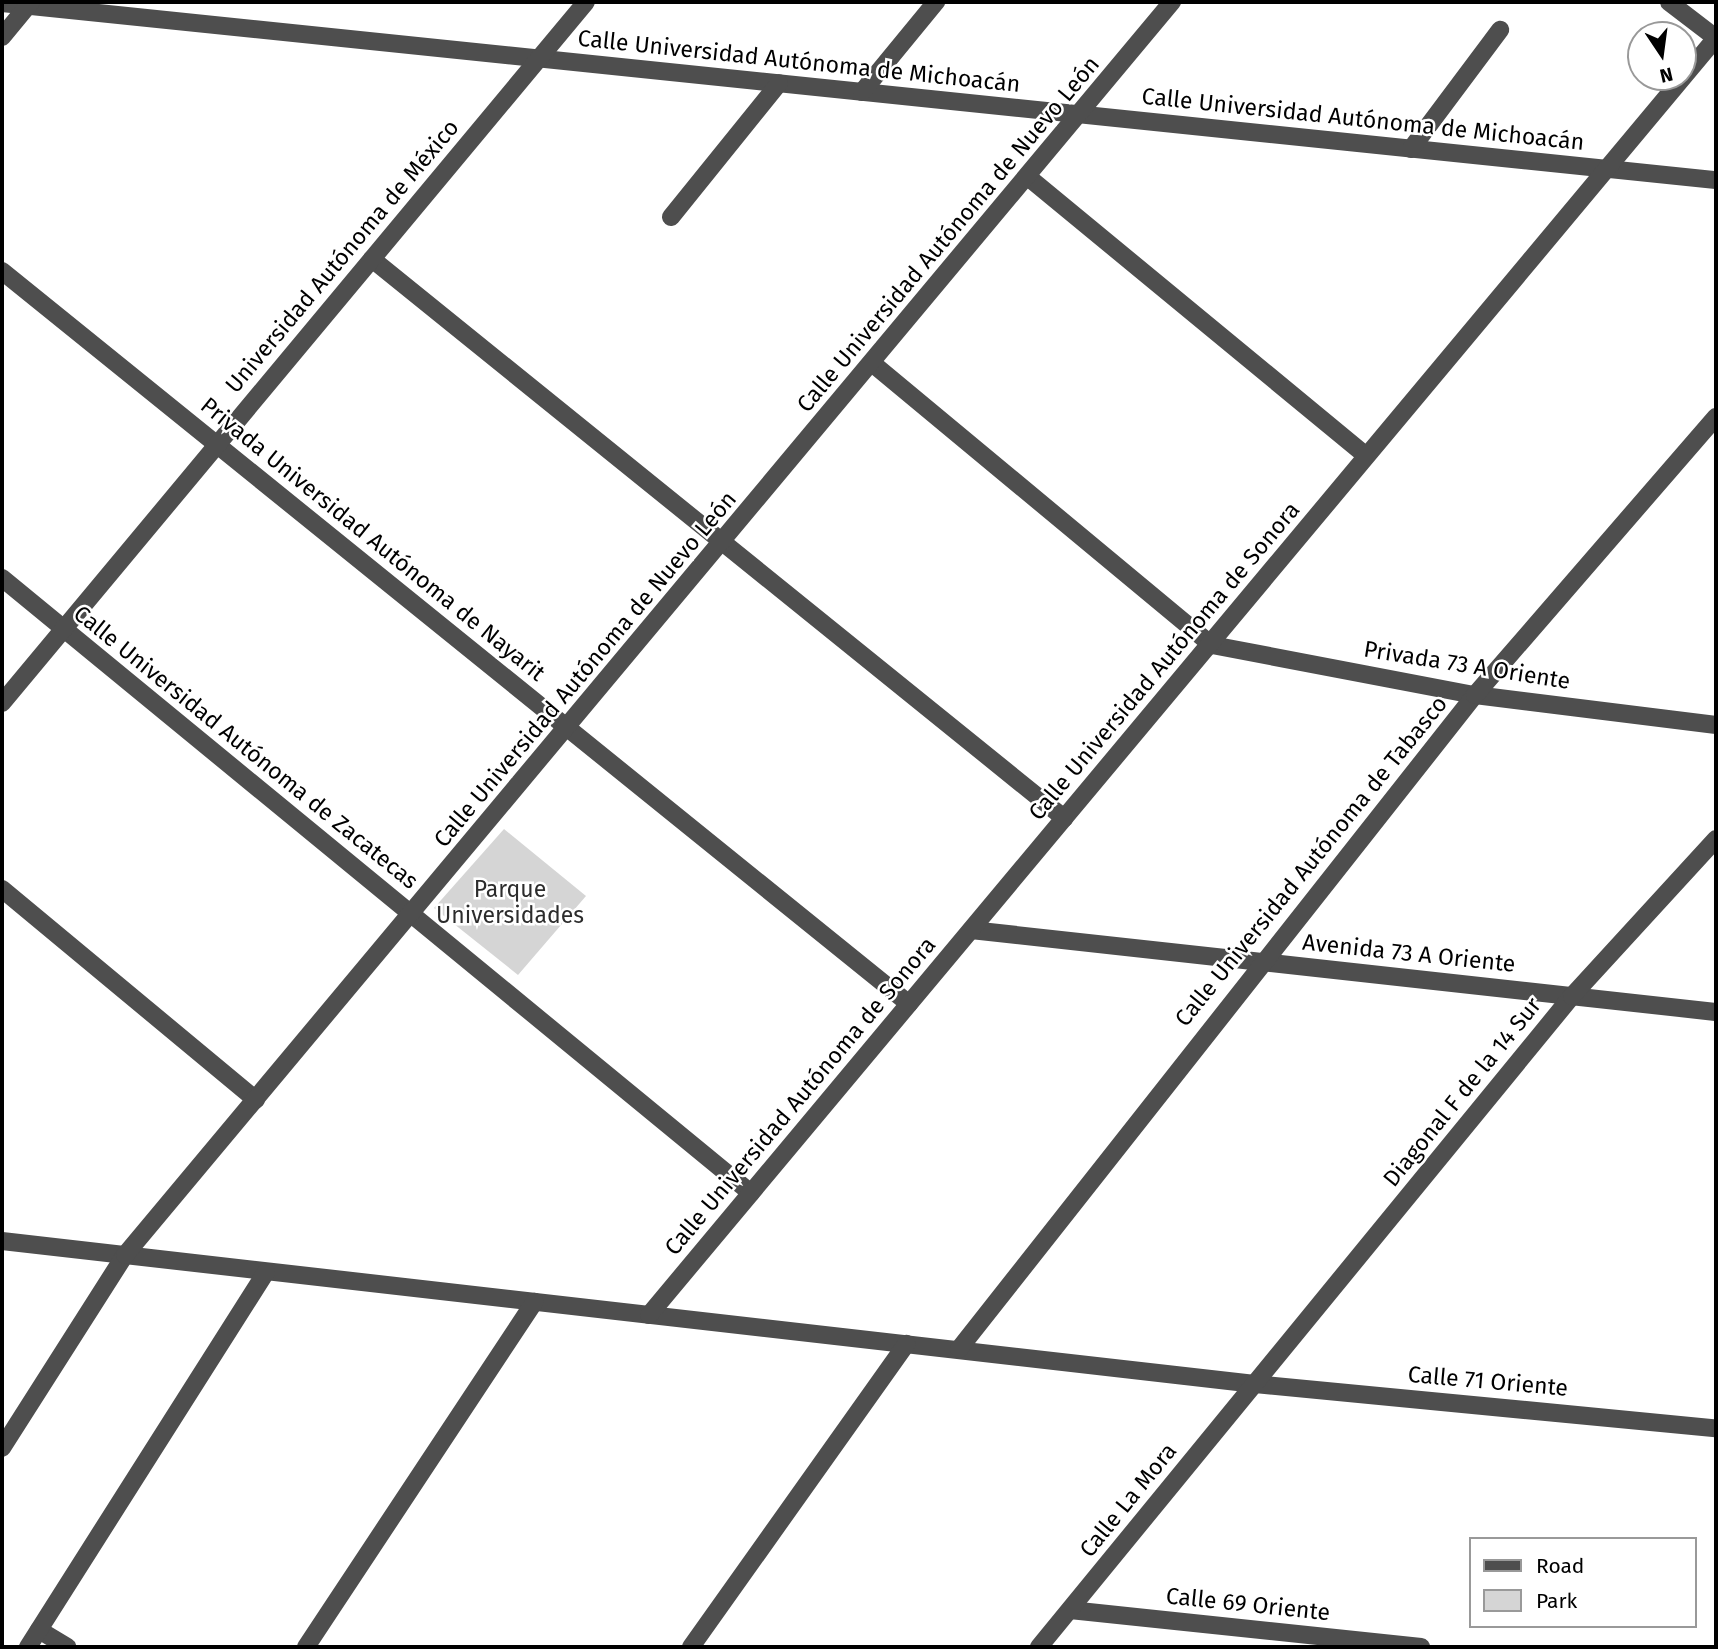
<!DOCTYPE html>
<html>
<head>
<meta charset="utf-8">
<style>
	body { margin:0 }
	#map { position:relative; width:1718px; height:1649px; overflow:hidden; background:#fff; font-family:"Fira Sans",sans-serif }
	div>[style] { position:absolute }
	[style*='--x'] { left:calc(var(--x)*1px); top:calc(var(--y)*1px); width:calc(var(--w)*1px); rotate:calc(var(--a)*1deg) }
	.green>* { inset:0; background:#d5d5d5 }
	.minor>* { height:18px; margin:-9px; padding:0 9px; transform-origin:9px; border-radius:9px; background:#4e4e4e }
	span { translate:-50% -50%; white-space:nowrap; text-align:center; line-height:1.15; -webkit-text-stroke:5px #fff; paint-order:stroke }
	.street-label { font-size:23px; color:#000 }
	.park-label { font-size:23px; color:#2c2c2c }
	.frame { position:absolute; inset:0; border:4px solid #000; pointer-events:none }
	.legend { position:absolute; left:1469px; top:1537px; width:228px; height:91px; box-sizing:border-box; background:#fff; border:2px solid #999; margin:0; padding:9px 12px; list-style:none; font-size:21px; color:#000 }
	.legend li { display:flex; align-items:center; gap:14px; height:35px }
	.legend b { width:35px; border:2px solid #999 }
	.north { position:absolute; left:1627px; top:21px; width:70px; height:70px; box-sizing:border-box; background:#fff; border:2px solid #999; border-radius:50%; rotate:167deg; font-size:19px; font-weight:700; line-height:28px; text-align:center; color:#000 }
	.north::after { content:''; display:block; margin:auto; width:24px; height:32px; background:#000; clip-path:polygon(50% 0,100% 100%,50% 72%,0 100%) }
</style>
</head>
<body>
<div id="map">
	<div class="green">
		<div style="clip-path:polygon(504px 829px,586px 896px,518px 975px,434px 908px)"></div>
	</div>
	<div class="minor">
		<div style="--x:1669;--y:2;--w:59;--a:37.5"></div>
		<div style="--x:2;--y:3;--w:1723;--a:5.9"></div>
		<div style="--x:2;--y:37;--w:45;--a:-50.4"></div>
		<div style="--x:862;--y:92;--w:117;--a:-50.6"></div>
		<div style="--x:1411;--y:149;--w:149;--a:-53.2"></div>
		<div style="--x:1028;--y:177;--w:438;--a:39.5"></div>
		<div style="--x:671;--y:217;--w:172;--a:-51.1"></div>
		<div style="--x:372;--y:259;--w:890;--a:38.93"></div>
		<div style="--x:2;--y:271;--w:1166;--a:38.94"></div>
		<div style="--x:872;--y:363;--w:442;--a:39.7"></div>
		<div style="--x:1212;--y:645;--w:268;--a:10.8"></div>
		<div style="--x:1475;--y:695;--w:243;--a:7.1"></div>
		<div style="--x:2;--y:578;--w:969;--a:39.39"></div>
		<div style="--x:2;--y:703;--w:912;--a:-50.2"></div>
		<div style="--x:2;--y:889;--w:330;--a:39.7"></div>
		<div style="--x:971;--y:930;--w:749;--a:6.28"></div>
		<div style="--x:2;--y:1241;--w:1261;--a:6.51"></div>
		<div style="--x:1255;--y:1384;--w:463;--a:5.5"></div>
		<div style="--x:649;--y:1315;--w:1664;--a:-50.12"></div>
		<div style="--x:959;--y:1349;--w:833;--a:-51.73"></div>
		<div style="--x:1475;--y:695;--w:368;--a:-49.1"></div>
		<div style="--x:2;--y:1448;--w:229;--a:-57.5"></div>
		<div style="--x:125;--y:1255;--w:1633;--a:-50.12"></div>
		<div style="--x:1070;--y:1610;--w:353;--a:6"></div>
		<div style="--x:39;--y:1630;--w:33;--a:31"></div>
		<div style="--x:28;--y:1647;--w:444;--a:-57.6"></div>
		<div style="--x:306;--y:1647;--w:414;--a:-56.5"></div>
		<div style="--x:691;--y:1647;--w:372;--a:-54.6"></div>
		<div style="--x:1039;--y:1647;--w:841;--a:-50.69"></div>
		<div style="--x:1572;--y:996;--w:213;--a:-47.5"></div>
	</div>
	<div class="street-label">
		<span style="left:799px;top:61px;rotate:6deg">Calle Universidad Autónoma de Michoacán</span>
		<span style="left:1363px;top:119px;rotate:6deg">Calle Universidad Autónoma de Michoacán</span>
		<span style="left:948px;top:234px;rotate:-50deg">Calle Universidad Autónoma de Nuevo León</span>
		<span style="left:342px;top:256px;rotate:-50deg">Universidad Autónoma de México</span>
		<span style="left:373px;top:539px;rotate:39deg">Privada Universidad Autónoma de Nayarit</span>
		<span style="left:1164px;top:661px;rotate:-50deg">Calle Universidad Autónoma de Sonora</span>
		<span style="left:1467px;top:665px;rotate:9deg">Privada 73 A Oriente</span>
		<span style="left:585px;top:669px;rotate:-50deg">Calle Universidad Autónoma de Nuevo León</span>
		<span style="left:246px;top:747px;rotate:39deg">Calle Universidad Autónoma de Zacatecas</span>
		<span style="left:1311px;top:861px;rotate:-51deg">Calle Universidad Autónoma de Tabasco</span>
		<span style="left:1409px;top:953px;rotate:6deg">Avenida 73 A Oriente</span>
		<span style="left:1462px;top:1092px;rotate:-51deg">Diagonal F de la 14 Sur</span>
		<span style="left:800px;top:1096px;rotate:-50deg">Calle Universidad Autónoma de Sonora</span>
		<span style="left:1488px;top:1381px;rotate:5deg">Calle 71 Oriente</span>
		<span style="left:1128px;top:1500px;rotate:-51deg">Calle La Mora</span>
		<span style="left:1248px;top:1604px;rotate:6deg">Calle 69 Oriente</span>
	</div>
	<div class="park-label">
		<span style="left:510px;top:902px">Parque<br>Universidades</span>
	</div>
	<div class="frame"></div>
	<ul class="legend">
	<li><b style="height:9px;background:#4e4e4e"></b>Road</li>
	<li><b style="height:19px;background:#d5d5d5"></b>Park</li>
	</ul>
	<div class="north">N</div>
</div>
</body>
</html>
